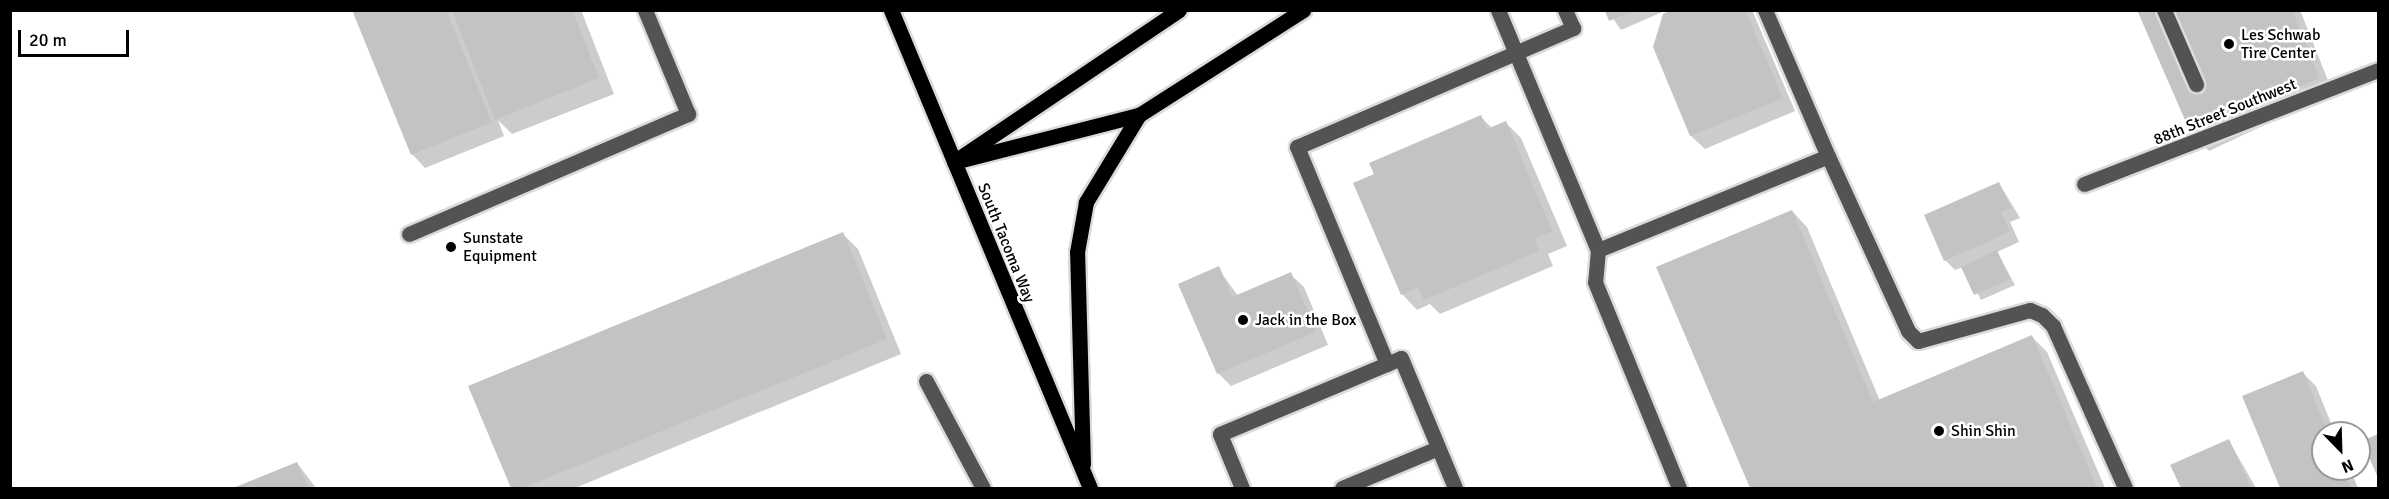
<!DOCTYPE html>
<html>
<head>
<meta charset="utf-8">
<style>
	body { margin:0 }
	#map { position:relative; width:2389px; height:499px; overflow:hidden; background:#fff; font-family:Signika,sans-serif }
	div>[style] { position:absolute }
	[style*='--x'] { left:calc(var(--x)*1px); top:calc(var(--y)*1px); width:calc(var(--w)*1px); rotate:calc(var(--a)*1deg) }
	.shadow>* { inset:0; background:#0003 }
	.building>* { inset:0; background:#c3c3c3 }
	.roads { filter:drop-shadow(2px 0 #dbdbdb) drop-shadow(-2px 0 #dbdbdb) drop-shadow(0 2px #dbdbdb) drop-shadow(0 -2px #dbdbdb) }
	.minor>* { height:15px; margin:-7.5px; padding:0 7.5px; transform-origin:7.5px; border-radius:7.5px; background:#535353 }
	.major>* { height:15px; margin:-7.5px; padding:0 7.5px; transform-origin:7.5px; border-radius:7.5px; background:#000 }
	.dots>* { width:16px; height:16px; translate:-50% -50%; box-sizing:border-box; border:3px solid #fff; border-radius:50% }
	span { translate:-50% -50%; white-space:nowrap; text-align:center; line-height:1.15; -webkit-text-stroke:5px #fff; paint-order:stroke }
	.poi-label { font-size:16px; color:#000 }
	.left { translate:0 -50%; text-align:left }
	.street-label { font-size:16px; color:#000 }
	.frame { position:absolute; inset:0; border:12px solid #000; pointer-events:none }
	.north { position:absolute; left:2311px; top:421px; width:60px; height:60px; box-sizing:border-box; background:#fff; border:2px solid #999; border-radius:50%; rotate:157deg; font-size:16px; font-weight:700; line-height:24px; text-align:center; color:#000 }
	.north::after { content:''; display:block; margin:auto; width:21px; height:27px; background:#000; clip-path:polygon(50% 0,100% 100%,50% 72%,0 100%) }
	.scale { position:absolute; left:18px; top:30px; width:111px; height:27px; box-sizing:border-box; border:3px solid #000; border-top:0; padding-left:8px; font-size:18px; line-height:21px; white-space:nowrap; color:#000; -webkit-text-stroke:4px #fff; paint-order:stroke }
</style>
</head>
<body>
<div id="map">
	<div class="shadow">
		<div style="clip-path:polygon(353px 10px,581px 10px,614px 94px,512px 134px,498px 120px,504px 136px,425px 168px,412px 154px)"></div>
		<div style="clip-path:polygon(1607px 10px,1667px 10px,1621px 30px)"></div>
		<div style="clip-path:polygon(1675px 10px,1752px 10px,1795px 111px,1705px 149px,1691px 136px,1655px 47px)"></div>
		<div style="clip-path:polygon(2139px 10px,2300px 10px,2333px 93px,2209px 151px,2193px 135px)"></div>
		<div style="clip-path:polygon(1481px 117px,1492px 128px,1505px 122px,1521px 138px,1567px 246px,1548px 254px,1553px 266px,1440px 314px,1430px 304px,1417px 310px,1402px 294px,1376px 175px)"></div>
		<div style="clip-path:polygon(1999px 183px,2020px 218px,2010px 222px,2019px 242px,1997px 252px,2015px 285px,1981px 300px,1963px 267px,1955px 270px,1945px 260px)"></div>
		<div style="clip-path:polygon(1792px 211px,1807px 227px,1880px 401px,2032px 337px,2047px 352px,2105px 488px,1752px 488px,1658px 267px)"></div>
		<div style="clip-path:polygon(843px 234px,858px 249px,901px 354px,575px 488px,512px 488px,470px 387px)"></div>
		<div style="clip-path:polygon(1218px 268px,1238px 296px,1290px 274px,1304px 287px,1328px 345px,1231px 386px,1218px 373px)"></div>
		<div style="clip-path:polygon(2302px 372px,2316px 386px,2335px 433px,2323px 433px,2323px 469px,2350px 469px,2358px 488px,2282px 488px,2244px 396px)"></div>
		<div style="clip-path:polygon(2378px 436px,2378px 474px,2364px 442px)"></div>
		<div style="clip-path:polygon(2229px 441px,2256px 488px,2182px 488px,2172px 466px)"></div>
		<div style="clip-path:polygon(297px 463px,316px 488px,237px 488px)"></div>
	</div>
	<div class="building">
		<div style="clip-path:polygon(352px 10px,446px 10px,492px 122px,411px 155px)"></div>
		<div style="clip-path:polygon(452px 10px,572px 10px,599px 78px,495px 120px)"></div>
		<div style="clip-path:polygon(1671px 10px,1745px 10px,1783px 98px,1690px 136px,1653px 47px,1663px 14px)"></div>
		<div style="clip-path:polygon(2137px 10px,2292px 10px,2319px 78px,2192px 136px)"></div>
		<div style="clip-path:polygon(1605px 11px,1633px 11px,1609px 21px)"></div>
		<div style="clip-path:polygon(1481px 115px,1487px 129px,1506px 121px,1552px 231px,1534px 239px,1539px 251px,1424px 300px,1418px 288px,1401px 295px,1353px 183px,1374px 174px,1369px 163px)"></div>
		<div style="clip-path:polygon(1999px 182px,2011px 208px,2001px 212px,2010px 232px,1944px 261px,1924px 215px)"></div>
		<div style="clip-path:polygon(1792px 210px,1873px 402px,2032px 335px,2097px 488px,1750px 488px,1656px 267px)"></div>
		<div style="clip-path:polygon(843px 232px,887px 339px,523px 488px,511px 488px,468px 386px)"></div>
		<div style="clip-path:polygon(1997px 250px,2010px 279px,1974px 295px,1961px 267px)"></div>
		<div style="clip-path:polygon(1219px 266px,1232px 297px,1291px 272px,1316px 332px,1217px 374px,1178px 284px)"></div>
		<div style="clip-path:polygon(2303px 371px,2328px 433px,2323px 433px,2323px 469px,2343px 469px,2351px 488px,2280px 488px,2242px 396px)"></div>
		<div style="clip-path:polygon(2378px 434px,2378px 478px,2362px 441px)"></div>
		<div style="clip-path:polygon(2229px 439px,2251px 488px,2181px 488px,2170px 465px)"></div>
		<div style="clip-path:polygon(297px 462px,309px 488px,233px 488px)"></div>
	</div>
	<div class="roads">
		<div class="minor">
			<div style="--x:1498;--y:10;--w:260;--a:67.4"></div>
			<div style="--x:1598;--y:250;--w:32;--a:95"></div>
			<div style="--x:1595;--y:282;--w:222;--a:67.8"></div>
			<div style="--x:1765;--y:10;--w:159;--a:66.7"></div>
			<div style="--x:2164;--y:10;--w:81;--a:66.6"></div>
			<div style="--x:2084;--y:184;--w:315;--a:-21.2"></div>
			<div style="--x:409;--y:234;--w:304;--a:-23.3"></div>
			<div style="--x:688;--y:114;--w:113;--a:-112.5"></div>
			<div style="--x:1598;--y:250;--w:248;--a:-22.2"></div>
			<div style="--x:1828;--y:156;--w:192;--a:65.4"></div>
			<div style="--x:1908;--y:331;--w:14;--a:45"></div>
			<div style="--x:1918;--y:341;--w:116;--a:-15.5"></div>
			<div style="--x:2030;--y:310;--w:13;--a:23"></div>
			<div style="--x:2042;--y:315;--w:16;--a:45"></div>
			<div style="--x:2053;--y:326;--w:177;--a:66"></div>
			<div style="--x:1387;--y:364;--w:235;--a:-112.5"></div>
			<div style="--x:1297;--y:147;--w:301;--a:-23.3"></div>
			<div style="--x:1573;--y:28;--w:20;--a:-114"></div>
			<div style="--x:926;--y:381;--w:121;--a:62"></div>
			<div style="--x:1242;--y:488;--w:58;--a:-112.2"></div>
			<div style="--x:1220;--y:434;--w:196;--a:-22.8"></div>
			<div style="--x:1401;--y:358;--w:141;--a:67.4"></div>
			<div style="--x:1342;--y:488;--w:104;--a:-22.6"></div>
		</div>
		<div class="major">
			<div style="--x:891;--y:10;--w:518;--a:67.4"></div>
			<div style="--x:961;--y:157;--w:263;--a:-34"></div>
			<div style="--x:954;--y:162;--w:191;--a:-14.3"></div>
			<div style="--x:1139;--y:115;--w:195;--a:-32.6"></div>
			<div style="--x:1083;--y:464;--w:212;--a:-91.6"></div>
			<div style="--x:1077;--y:252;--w:51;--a:-79.8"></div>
			<div style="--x:1086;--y:202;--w:102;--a:-58.7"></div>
		</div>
	</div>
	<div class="dots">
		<div style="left:2229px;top:44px;background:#000"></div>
		<div style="left:451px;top:247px;background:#000"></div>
		<div style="left:1243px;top:320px;background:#000"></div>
		<div style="left:1939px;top:431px;background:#000"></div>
	</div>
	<div class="poi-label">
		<span class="left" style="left:2241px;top:44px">Les Schwab<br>Tire Center</span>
		<span class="left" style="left:463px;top:247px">Sunstate<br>Equipment</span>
		<span class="left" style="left:1255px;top:320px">Jack in the Box</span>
		<span class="left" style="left:1951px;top:431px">Shin Shin</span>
	</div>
	<div class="street-label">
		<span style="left:2225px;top:112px;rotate:-22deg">88th Street Southwest</span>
		<span style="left:1006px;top:243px;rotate:68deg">South Tacoma Way</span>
	</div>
	<div class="frame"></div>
	<div class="north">N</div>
	<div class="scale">20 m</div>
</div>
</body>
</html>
